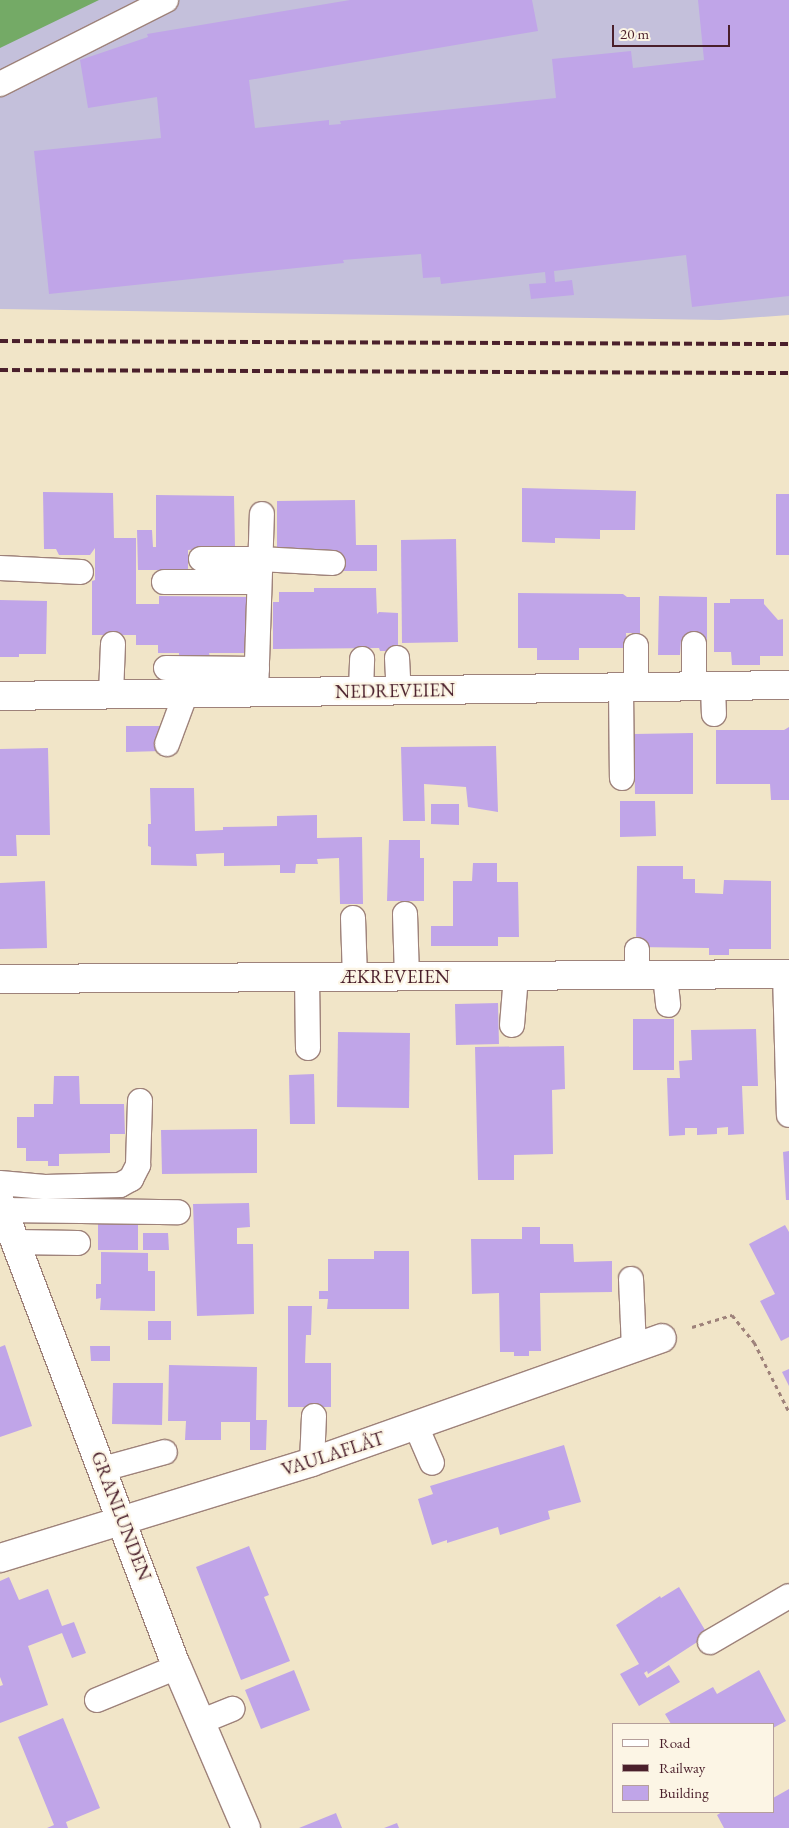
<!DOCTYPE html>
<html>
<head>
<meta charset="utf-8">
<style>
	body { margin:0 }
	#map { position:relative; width:789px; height:1828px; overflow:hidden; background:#f1e5c8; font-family:"EB Garamond",serif }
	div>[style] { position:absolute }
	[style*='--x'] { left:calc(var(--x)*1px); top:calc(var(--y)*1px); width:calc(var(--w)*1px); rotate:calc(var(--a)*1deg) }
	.industrial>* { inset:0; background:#c4c0db }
	.forest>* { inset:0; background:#74aa66 }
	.building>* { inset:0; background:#c0a5e8 }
	.path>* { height:3px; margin-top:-1.5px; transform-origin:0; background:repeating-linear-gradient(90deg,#9e827a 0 4px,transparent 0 8px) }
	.roads { filter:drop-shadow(1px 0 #9e827a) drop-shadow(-1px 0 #9e827a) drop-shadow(0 1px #9e827a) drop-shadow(0 -1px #9e827a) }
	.service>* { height:24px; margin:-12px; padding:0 12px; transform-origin:12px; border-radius:12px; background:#fff }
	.minor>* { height:28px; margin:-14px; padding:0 14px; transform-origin:14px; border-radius:14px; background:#fff }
	.rail>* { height:4px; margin-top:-2px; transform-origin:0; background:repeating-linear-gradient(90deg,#4a1f2b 0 8px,transparent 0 12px) }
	span { translate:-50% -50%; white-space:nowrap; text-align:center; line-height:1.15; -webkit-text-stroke:4.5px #fcf5e5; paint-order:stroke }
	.street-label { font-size:19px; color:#4a1f2b }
	.legend { position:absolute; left:612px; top:1723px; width:162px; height:90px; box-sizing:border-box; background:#fcf5e5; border:1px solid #b59f9b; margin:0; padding:6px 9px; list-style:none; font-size:15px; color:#4a1f2b }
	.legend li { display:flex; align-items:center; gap:10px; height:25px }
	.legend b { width:25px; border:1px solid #b59f9b }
	.scale { position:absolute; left:612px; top:25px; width:118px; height:22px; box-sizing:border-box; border:2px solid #4a1f2b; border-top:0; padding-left:6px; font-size:15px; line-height:18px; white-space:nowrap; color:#4a1f2b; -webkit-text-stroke:4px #fcf5e5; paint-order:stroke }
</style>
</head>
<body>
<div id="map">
	<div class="industrial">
		<div style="clip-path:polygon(0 0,789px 0,789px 315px,720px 320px,0 309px)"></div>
	</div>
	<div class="forest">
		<div style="clip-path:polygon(0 0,99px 0,0 48px)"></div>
	</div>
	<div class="building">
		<div style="clip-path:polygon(350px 0,532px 0,538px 31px,249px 80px,255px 128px,329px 120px,329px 125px,341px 124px,340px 121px,556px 98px,552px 59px,631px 51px,633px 68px,704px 60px,698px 0,789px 0,789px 296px,692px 307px,686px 255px,554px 271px,555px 282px,572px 280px,574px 295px,531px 299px,529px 284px,546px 283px,545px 272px,441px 284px,440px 277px,423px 278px,421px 254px,355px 259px,343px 260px,344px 263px,49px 294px,34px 151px,161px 138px,157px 97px,88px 108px,80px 60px,148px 37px,147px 34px)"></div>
		<div style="clip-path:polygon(522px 488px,636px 491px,635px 530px,600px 530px,600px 539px,555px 538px,555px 543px,522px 542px)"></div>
		<div style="clip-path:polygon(43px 492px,113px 493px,114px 538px,136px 538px,136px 604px,159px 604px,159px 596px,249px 597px,249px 653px,209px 653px,210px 657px,179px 657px,179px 653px,158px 653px,158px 645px,136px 645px,136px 635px,92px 635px,92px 581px,95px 580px,95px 548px,90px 555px,59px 555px,56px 549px,44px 549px)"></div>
		<div style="clip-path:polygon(776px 494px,789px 494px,789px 555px,776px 555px)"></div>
		<div style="clip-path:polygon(156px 495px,234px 496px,235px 546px,188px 550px,188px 570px,138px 570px,137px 530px,152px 530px,153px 547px,156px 547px)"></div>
		<div style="clip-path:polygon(355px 500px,356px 545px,377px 545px,377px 571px,339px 571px,339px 551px,277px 552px,277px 501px)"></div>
		<div style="clip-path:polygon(456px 539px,458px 642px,402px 643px,401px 540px)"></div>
		<div style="clip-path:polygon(314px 588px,376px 588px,377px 614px,379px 612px,398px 613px,398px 646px,401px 646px,401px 651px,380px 651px,379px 648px,273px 649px,273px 602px,279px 602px,279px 592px,314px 592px)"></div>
		<div style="clip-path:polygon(518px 593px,623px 594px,627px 597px,640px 597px,640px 633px,626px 633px,627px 648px,579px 648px,579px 660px,537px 660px,537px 648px,518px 648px)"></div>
		<div style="clip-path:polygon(659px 596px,707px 597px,707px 640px,681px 640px,680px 655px,658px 655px)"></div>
		<div style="clip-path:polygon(730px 599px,764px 599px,764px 604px,778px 620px,783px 619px,783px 656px,760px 656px,760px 665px,732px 665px,731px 652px,714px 652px,714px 603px,730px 603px)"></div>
		<div style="clip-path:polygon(0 600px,47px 601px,46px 654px,19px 654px,19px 657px,0 657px)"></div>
		<div style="clip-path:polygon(126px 726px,161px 726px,161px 751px,126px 752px)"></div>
		<div style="clip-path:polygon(789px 727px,789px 800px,771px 800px,770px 784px,716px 784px,716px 730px,784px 730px)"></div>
		<div style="clip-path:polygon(693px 733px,693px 794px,635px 794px,634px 734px)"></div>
		<div style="clip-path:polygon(496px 746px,498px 812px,468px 807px,466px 787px,424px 784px,425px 821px,403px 821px,401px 747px)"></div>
		<div style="clip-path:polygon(48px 748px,50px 835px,16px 835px,17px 856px,0 856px,0 749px)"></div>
		<div style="clip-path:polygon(150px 788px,194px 788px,195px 831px,223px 830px,223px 827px,277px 826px,277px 816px,317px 815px,317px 838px,362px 837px,363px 904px,340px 904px,339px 858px,317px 859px,318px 864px,296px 864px,295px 873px,280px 873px,280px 865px,224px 866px,224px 853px,196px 854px,197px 866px,151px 865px,151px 847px,148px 846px,148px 824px,151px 824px)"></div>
		<div style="clip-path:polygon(620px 801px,655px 801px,656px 836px,620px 837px)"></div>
		<div style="clip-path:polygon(431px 804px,459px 804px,459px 825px,431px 824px)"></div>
		<div style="clip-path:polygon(389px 840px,420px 840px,420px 858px,424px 858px,424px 901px,387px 901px)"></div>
		<div style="clip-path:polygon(473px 863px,497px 863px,497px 882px,518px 882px,519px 937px,498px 937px,498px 946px,431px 946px,431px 926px,453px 926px,453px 881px,472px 881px)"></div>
		<div style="clip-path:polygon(637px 866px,683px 866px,683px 879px,695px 879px,695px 893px,723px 894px,724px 880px,771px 881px,771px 949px,729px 949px,729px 955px,709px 955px,709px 948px,636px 947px)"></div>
		<div style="clip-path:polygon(45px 881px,47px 948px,0 949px,0 883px)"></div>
		<div style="clip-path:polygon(498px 1003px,499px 1044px,456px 1045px,455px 1004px)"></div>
		<div style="clip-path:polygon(633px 1019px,674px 1019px,674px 1070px,633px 1070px)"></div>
		<div style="clip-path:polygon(756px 1029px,758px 1086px,742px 1086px,744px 1134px,728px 1135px,728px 1127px,717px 1128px,717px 1134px,697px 1135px,697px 1128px,685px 1128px,685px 1135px,669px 1136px,667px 1078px,680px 1078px,679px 1061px,692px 1060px,691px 1030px)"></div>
		<div style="clip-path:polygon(338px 1032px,410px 1033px,409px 1108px,337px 1107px)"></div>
		<div style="clip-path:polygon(564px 1046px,565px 1089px,552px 1090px,553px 1154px,514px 1155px,514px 1180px,478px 1180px,475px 1047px)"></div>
		<div style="clip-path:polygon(314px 1074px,315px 1124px,290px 1124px,289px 1075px)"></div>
		<div style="clip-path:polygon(54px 1076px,79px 1076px,80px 1104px,124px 1104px,125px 1134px,110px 1134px,110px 1153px,59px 1154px,59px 1166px,48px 1166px,48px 1161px,26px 1161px,26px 1148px,17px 1148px,17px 1117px,34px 1117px,34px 1104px,53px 1104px)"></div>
		<div style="clip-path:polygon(257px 1129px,257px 1173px,162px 1174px,161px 1130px)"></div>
		<div style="clip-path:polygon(789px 1151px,789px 1200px,786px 1200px,783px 1152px)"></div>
		<div style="clip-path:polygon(249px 1203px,250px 1227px,237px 1228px,237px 1244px,253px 1244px,254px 1314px,197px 1316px,193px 1204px)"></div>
		<div style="clip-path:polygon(98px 1223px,138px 1223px,138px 1250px,98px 1250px)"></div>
		<div style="clip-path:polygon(785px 1225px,789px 1232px,789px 1337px,781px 1341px,760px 1301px,775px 1294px,749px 1244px)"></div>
		<div style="clip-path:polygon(522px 1227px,540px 1227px,540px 1244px,573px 1244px,574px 1262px,612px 1261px,612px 1292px,540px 1293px,541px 1351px,529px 1351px,529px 1356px,514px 1356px,514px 1352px,500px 1352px,499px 1293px,472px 1294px,471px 1239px,522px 1239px)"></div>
		<div style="clip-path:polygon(143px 1233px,168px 1233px,169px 1250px,143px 1250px)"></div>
		<div style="clip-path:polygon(374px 1251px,409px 1251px,409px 1309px,327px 1309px,328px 1299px,319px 1299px,319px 1291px,328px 1291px,328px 1259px,374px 1259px)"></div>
		<div style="clip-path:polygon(101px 1252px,148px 1253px,148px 1271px,155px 1271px,155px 1311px,100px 1310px,101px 1298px,96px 1299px,96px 1284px,101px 1284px)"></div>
		<div style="clip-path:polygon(288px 1306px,312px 1306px,311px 1335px,306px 1335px,305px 1363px,331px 1363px,331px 1407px,288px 1407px)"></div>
		<div style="clip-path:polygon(148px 1321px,171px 1321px,171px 1340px,148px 1340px)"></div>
		<div style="clip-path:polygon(5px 1345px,32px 1426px,0 1437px,0 1347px)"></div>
		<div style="clip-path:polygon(90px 1346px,110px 1346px,110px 1361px,91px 1361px)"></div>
		<div style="clip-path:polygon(169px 1365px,257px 1367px,256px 1420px,267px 1420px,266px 1450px,250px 1450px,250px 1422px,221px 1422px,221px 1440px,185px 1440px,186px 1421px,168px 1421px)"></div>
		<div style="clip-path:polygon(789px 1369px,789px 1386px,782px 1372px)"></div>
		<div style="clip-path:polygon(113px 1383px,163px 1383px,162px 1425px,112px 1424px)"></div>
		<div style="clip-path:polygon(564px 1445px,581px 1502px,548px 1511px,550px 1519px,500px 1535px,498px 1527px,447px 1543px,447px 1540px,432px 1545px,418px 1499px,433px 1494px,430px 1486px)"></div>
		<div style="clip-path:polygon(249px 1546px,269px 1595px,264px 1597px,290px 1661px,241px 1680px,196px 1567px)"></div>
		<div style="clip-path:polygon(9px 1577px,19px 1600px,48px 1589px,62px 1626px,74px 1622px,86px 1653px,72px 1658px,62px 1633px,28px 1646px,48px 1705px,0 1723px,0 1686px,3px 1685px,0 1677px,0 1581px)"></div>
		<div style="clip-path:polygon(679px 1587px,708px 1635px,648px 1674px,647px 1671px,644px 1673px,647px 1678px,669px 1665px,680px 1682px,639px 1706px,620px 1674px,639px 1664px,616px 1625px,660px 1596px,661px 1598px)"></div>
		<div style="clip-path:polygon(294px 1670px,310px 1710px,261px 1729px,245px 1690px)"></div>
		<div style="clip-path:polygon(759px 1670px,786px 1721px,773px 1728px,773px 1724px,671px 1724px,665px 1714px,713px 1687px,717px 1694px)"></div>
		<div style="clip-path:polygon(63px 1718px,100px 1808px,66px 1822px,68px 1828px,47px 1828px,54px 1825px,18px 1737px)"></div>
		<div style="clip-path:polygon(789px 1789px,789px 1828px,724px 1828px,717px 1815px,722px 1812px,773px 1812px,773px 1798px)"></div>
		<div style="clip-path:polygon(336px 1813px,342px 1828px,299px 1828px)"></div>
		<div style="clip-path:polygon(397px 1823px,399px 1828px,384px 1828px)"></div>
	</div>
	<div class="path">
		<div style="--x:692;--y:1327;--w:42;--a:-16.7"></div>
		<div style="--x:732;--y:1315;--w:35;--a:51"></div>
		<div style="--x:754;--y:1342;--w:78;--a:63.4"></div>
	</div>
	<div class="roads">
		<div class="service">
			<div style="--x:0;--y:84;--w:186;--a:-26.8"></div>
			<div style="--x:201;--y:559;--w:59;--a:0"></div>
			<div style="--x:260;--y:559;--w:73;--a:3.1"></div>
			<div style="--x:0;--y:568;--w:81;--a:2.8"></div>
			<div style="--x:164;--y:582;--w:95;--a:0"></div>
			<div style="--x:694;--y:644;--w:43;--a:90"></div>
			<div style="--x:397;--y:658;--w:33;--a:87"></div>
			<div style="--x:166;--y:668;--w:91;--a:0.6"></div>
			<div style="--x:713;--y:687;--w:27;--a:88"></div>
			<div style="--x:621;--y:688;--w:90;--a:89.4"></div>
			<div style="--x:636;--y:688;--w:42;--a:-90"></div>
			<div style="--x:361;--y:691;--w:32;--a:-88"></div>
			<div style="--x:256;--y:692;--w:178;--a:-88.1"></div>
			<div style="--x:111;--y:694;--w:50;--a:-87.7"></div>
			<div style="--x:167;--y:744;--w:54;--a:-69.6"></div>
			<div style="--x:405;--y:914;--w:63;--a:88.2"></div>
			<div style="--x:353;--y:918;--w:59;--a:88.1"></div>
			<div style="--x:637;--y:950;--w:25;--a:90"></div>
			<div style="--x:785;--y:974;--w:141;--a:88.4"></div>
			<div style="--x:665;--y:975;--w:30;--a:84"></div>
			<div style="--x:307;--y:977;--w:71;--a:89.2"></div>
			<div style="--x:512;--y:1025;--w:49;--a:-85.3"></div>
			<div style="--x:0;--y:1183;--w:45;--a:5.1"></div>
			<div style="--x:45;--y:1187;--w:75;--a:-1.5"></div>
			<div style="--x:120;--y:1185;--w:13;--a:-29"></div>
			<div style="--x:131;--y:1179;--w:16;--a:-63"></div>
			<div style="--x:138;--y:1165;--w:64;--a:-88.2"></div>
			<div style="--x:3;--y:1210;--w:175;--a:0.7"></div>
			<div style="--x:15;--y:1242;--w:63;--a:0.9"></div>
			<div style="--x:631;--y:1279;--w:69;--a:87.5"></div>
			<div style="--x:416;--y:1426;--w:40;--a:66.6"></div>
			<div style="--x:312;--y:1462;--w:46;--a:-87.5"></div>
			<div style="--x:103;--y:1469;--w:64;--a:-15.3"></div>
			<div style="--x:710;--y:1642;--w:91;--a:-30.2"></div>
			<div style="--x:97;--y:1700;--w:87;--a:-22.4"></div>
			<div style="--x:200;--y:1722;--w:35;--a:-22"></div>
		</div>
		<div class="minor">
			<div style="--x:0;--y:696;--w:789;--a:-0.8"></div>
			<div style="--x:0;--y:979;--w:789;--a:-0.36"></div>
			<div style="--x:0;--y:1202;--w:498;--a:69.2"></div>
			<div style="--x:177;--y:1667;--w:175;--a:66.8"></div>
			<div style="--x:0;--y:1558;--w:326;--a:-17.1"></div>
			<div style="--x:312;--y:1462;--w:371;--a:-19.5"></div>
		</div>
	</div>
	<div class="rail">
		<div style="--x:0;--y:341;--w:789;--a:0.22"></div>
		<div style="--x:0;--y:370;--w:789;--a:0.22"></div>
	</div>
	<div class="street-label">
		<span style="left:395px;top:691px;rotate:-1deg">NEDREVEIEN</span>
		<span style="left:395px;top:977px">ÆKREVEIEN</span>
		<span style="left:333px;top:1454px;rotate:-18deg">VAULAFLÅT</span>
		<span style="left:121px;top:1516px;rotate:69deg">GRANLUNDEN</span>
	</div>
	<ul class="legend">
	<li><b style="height:6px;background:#fff"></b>Road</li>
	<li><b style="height:6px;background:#4a1f2b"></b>Railway</li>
	<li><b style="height:14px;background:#c0a5e8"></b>Building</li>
	</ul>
	<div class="scale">20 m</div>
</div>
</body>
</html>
